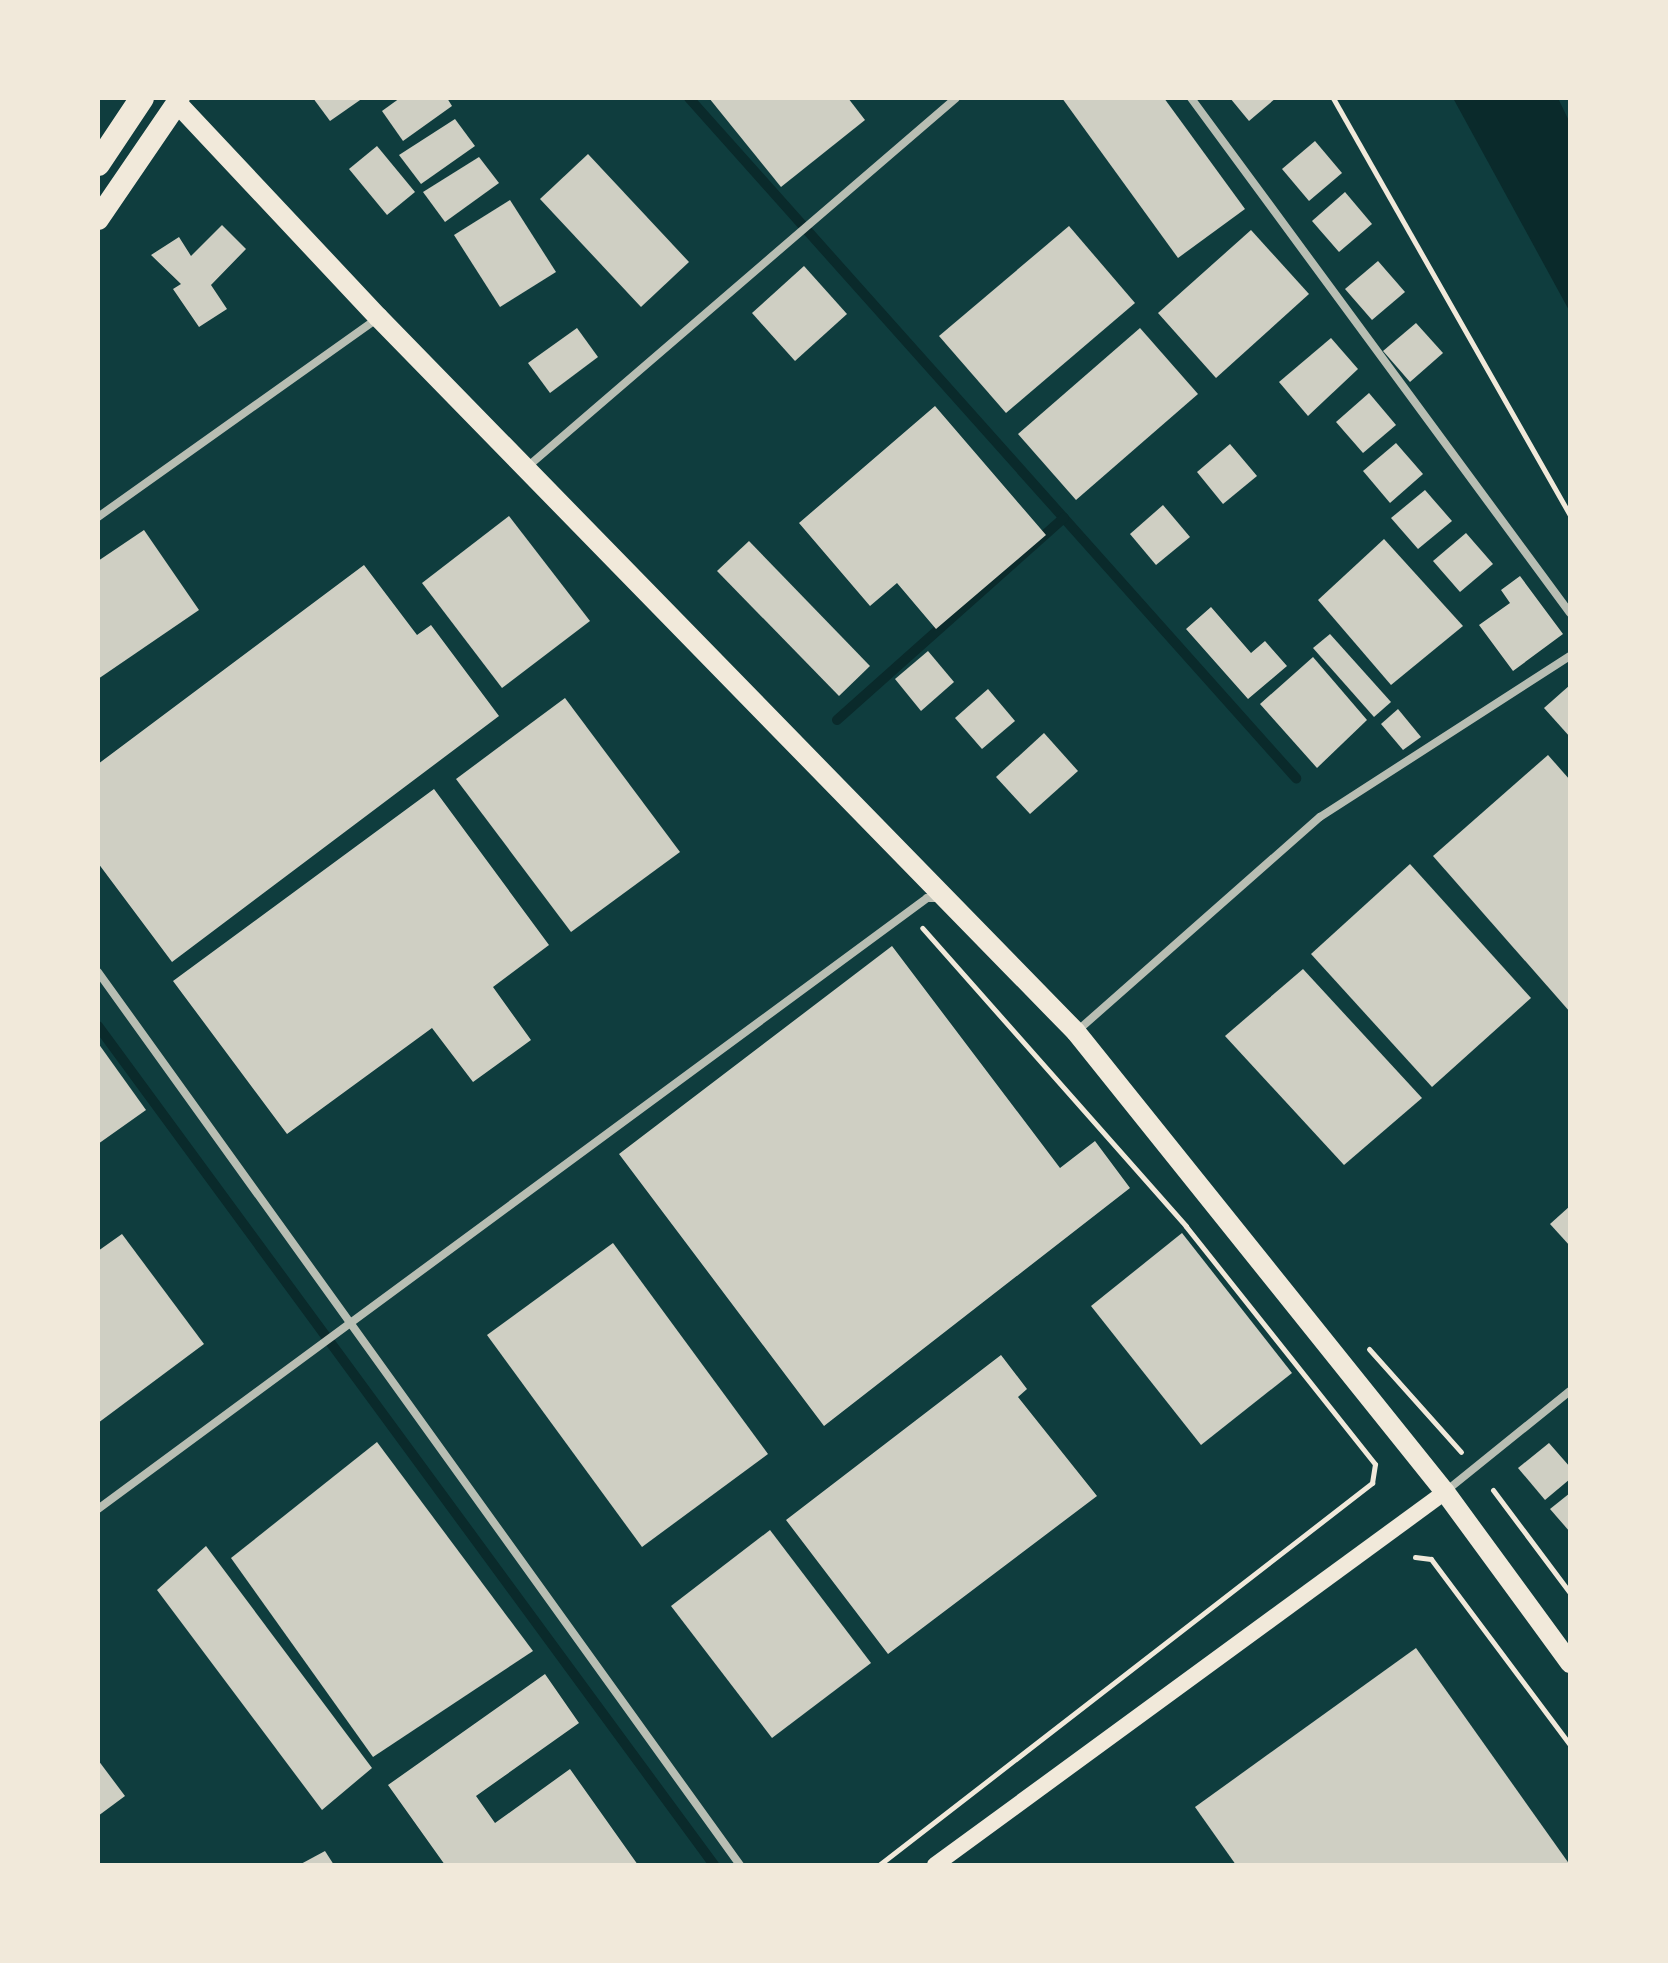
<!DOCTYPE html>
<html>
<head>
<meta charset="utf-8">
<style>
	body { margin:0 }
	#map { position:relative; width:1668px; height:1963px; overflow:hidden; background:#0f3d3e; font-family:"Fira Sans",sans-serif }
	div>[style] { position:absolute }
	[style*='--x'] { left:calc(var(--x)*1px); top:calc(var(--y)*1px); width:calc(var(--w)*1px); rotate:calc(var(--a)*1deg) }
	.water>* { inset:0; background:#0a2a2b }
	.stream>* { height:10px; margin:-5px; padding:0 5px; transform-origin:5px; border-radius:5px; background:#0a2a2b }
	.building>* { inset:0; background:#cfcfc3 }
	.path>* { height:5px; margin:-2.5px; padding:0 2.5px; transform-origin:2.5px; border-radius:2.5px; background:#f1e9da }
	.minor>* { height:8px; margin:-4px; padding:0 4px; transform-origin:4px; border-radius:4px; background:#b8beb3 }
	.secondary>* { height:16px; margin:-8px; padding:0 8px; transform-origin:8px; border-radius:8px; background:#f1e9da }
	.primary>* { height:20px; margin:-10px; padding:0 10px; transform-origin:10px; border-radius:10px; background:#f1e9da }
	.trunk>* { height:22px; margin:-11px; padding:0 11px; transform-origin:11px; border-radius:11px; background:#f1e9da }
	.motorway>* { height:24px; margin:-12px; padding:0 12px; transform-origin:12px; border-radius:12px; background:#f1e9da }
	span { translate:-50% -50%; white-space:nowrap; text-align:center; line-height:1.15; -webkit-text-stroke:8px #f1e9da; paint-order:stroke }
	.frame { position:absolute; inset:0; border:100px solid #f1e9da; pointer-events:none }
</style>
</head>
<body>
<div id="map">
	<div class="water">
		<div style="clip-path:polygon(1453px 98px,1558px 98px,1570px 123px,1570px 312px)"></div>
	</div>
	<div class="stream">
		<div style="--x:689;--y:98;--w:912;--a:48.25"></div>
		<div style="--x:837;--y:720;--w:304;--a:-41.7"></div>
		<div style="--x:98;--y:1026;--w:1041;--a:53.71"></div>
	</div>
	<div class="building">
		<div style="clip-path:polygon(313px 98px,363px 98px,330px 121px)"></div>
		<div style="clip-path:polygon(400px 98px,447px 98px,452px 106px,403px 141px,382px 111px)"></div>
		<div style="clip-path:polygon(709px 98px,848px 98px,865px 120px,781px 187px)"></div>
		<div style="clip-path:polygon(1062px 98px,1164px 98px,1245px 209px,1178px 258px)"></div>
		<div style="clip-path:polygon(1230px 98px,1276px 98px,1249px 121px)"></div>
		<div style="clip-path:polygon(455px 119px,475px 146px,421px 184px,399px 155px)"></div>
		<div style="clip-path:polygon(1315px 141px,1342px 173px,1309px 201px,1282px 169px)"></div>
		<div style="clip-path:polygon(377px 146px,415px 192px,387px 215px,349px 169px)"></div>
		<div style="clip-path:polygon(588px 154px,689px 262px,641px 307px,540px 199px)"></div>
		<div style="clip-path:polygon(479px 157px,499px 183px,445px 222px,423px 192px)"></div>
		<div style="clip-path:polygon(1345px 192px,1372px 224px,1339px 252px,1312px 221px)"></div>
		<div style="clip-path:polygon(510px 200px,556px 272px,500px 307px,454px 235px)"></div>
		<div style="clip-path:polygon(222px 225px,246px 249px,211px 285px,227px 309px,199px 327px,173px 289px,181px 284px,151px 255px,179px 237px,191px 256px)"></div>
		<div style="clip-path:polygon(1069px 226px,1135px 303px,1006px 413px,939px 336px)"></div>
		<div style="clip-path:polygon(1251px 230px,1309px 294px,1216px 378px,1158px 313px)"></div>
		<div style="clip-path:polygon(1378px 261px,1405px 292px,1372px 320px,1345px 289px)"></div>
		<div style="clip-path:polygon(804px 266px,847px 314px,795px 361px,752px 313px)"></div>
		<div style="clip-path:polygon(1416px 323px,1443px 353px,1410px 382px,1383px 351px)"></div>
		<div style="clip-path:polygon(577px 328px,598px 357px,550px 393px,528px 363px)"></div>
		<div style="clip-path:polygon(1140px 328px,1198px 394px,1076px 500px,1018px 434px)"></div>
		<div style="clip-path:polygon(1331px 338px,1358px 369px,1308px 416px,1279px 382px)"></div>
		<div style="clip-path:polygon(1369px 393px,1396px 425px,1363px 453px,1336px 422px)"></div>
		<div style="clip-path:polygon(935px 406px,1046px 535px,936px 629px,897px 583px,870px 606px,799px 523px)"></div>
		<div style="clip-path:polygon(1396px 443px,1423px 474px,1390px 503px,1363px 471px)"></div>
		<div style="clip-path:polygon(1230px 444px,1257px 476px,1223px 504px,1197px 472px)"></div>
		<div style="clip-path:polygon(1425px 490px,1452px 521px,1418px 549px,1391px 518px)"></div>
		<div style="clip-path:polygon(1163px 505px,1190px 537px,1156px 565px,1130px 534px)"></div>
		<div style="clip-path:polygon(509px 516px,590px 621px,502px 688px,422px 583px)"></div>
		<div style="clip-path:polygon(144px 530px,199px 610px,98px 679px,98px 561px)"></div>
		<div style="clip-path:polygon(1466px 533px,1493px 564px,1460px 592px,1433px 561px)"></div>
		<div style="clip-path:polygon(1384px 539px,1463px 626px,1391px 685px,1318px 600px)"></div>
		<div style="clip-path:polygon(749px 541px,870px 666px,839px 696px,717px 571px)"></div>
		<div style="clip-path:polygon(364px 565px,417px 635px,431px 625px,499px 716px,172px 962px,98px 863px,98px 764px)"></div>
		<div style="clip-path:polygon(1520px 576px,1563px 634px,1513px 671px,1479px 625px,1510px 603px,1501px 590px)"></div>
		<div style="clip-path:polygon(1211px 607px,1251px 653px,1265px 641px,1287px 666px,1248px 699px,1186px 629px)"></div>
		<div style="clip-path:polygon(1330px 634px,1391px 702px,1374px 717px,1313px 648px)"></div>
		<div style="clip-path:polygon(928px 651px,954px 682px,921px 711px,895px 679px)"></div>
		<div style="clip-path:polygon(1313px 657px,1367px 720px,1317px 768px,1260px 704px)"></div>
		<div style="clip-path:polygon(1570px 685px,1570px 737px,1544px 708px)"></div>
		<div style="clip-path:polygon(988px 689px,1015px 721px,982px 749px,955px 718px)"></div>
		<div style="clip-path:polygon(565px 698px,680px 852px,571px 932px,456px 779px)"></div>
		<div style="clip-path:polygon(1398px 709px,1421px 737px,1403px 750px,1381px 724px)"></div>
		<div style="clip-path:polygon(1044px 733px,1078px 771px,1030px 814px,996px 777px)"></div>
		<div style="clip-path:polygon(1548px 755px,1570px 780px,1570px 1012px,1433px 856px)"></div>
		<div style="clip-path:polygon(434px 789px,549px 945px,493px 987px,531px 1040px,473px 1082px,432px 1028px,287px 1134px,173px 981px)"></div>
		<div style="clip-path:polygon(1410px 864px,1531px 998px,1432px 1087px,1311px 954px)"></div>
		<div style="clip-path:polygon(892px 946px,1060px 1168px,1095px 1141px,1130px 1188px,824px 1426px,619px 1154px)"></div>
		<div style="clip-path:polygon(1303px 969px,1422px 1098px,1344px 1165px,1225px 1036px)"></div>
		<div style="clip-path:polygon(98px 1043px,146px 1110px,98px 1144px)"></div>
		<div style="clip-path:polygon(1570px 1206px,1570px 1246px,1550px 1224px)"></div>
		<div style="clip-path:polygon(1182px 1233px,1292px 1373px,1201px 1445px,1091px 1306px)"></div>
		<div style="clip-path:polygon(122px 1234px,204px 1344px,98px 1423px,98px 1251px)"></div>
		<div style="clip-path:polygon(613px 1243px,768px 1454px,642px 1547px,487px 1335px)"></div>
		<div style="clip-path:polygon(1001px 1355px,1027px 1389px,1018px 1397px,1097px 1496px,888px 1654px,786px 1520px)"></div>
		<div style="clip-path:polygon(377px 1442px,533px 1651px,373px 1757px,231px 1558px)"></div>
		<div style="clip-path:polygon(1549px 1443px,1570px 1467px,1570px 1479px,1545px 1500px,1518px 1468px)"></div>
		<div style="clip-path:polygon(1570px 1493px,1570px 1532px,1550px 1509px)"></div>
		<div style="clip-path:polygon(770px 1530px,871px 1663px,772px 1738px,671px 1606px)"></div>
		<div style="clip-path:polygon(206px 1546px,372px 1768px,322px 1810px,157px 1590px)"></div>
		<div style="clip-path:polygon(1416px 1648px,1570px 1865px,1236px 1865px,1195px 1807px)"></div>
		<div style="clip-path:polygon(545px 1674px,579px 1723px,476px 1796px,495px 1823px,570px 1769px,638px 1865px,445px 1865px,388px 1785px)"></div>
		<div style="clip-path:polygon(98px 1760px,125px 1796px,98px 1816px)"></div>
		<div style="clip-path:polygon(325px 1851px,334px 1865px,299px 1865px)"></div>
	</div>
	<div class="path">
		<div style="--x:1333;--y:98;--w:481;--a:60.4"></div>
		<div style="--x:1369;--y:1349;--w:138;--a:48.2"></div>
		<div style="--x:1493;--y:1490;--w:129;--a:53.2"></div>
		<div style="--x:1415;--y:1557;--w:16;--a:7"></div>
		<div style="--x:1431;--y:1559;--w:232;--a:53.2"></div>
		<div style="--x:879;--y:1865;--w:624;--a:-37.77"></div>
		<div style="--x:1372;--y:1483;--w:19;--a:-81"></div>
		<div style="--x:1375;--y:1464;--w:304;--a:-128.5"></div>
		<div style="--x:1186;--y:1226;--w:398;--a:-131.5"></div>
	</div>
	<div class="minor">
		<div style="--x:1191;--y:98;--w:639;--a:53.65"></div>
		<div style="--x:526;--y:468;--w:567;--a:-40.71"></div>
		<div style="--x:98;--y:517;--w:344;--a:-35.4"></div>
		<div style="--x:98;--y:972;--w:1100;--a:54.29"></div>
		<div style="--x:1076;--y:1032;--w:325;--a:-41.4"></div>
		<div style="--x:1320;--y:817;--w:297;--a:-32.8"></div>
		<div style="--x:1446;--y:1491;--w:159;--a:-38.9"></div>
		<div style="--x:98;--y:1509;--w:1030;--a:-36.39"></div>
		<div style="--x:927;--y:898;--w:13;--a:0"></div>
	</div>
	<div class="secondary">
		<div style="--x:935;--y:1865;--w:632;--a:-36.18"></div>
	</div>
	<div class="primary">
		<div style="--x:180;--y:98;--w:6;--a:121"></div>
		<div style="--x:177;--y:103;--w:294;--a:46.8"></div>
		<div style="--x:378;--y:317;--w:999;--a:45.69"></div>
		<div style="--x:1076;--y:1032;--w:590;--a:51.26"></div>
		<div style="--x:1445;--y:1492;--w:212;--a:53.8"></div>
	</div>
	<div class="trunk">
		<div style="--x:98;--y:219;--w:140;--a:-55.7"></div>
	</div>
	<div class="motorway">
		<div style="--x:98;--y:164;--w:79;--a:-56.3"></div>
	</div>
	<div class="frame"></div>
</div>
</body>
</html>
